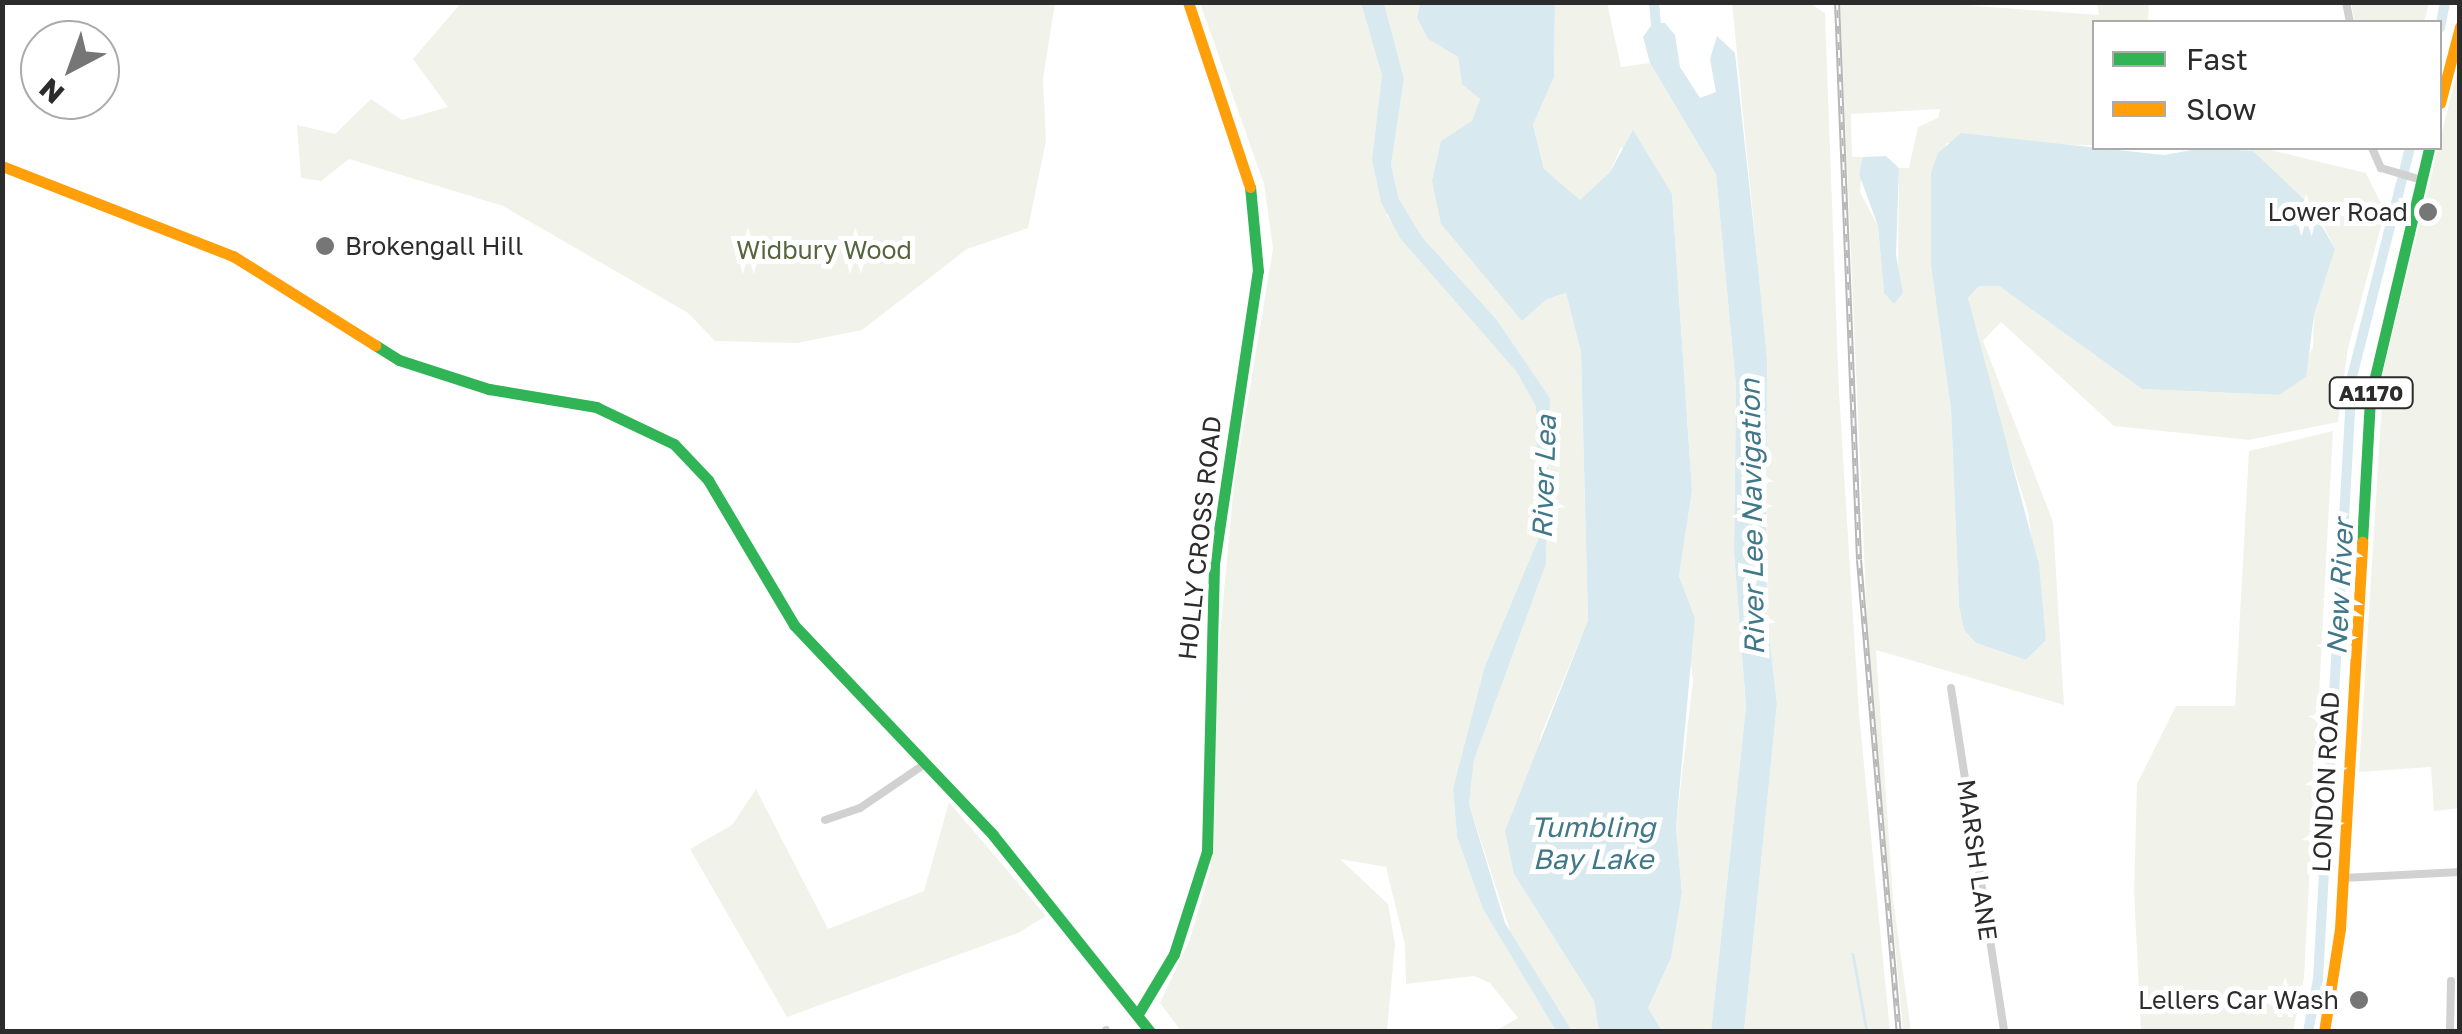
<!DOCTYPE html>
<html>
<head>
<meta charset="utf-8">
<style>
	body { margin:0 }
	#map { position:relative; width:2462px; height:1034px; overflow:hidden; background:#fff; font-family:"Golos Text",sans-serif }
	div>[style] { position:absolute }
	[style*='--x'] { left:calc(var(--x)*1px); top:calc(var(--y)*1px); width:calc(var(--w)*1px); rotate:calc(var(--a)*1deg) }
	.green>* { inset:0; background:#f1f3eb }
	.water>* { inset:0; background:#d8eaef }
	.stream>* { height:2.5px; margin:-1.25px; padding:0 1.25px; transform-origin:1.25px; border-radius:1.25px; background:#d8eaef }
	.canal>* { height:10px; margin:-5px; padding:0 5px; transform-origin:5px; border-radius:5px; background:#d8eaef }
	.street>* { height:8px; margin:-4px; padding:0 4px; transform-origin:4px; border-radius:4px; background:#d1d1d1 }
	.fast>* { height:11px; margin:-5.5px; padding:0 5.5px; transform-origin:5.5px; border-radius:5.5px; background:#30b455 }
	.slow>* { height:11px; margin:-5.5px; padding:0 5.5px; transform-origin:5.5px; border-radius:5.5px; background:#ff9f0a }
	.rail>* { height:6px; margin-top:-3px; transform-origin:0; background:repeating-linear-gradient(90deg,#fff 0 8px,#b8b8b8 0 16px); box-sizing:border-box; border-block:2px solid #b8b8b8 }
	.dots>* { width:28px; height:28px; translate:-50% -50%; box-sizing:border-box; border:5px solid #fff; border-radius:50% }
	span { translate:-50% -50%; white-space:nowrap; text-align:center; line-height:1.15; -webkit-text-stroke:10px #fff; paint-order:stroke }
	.shield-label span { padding:2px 8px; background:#fff; border:2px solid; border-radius:8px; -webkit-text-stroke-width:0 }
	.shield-label { font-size:22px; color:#2c2c2c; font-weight:700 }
	.poi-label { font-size:25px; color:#2c2c2c }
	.right { translate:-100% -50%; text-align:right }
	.left { translate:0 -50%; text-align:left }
	.park-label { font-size:25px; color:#56653d }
	.street-label { font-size:25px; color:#2c2c2c }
	.water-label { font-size:28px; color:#407889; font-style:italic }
	.frame { position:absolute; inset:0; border:5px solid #2c2c2c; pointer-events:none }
	.legend { position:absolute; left:2092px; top:20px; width:350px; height:130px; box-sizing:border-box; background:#fff; border:2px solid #ababab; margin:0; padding:12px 18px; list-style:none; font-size:30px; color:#2c2c2c }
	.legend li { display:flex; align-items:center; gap:20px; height:50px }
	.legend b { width:50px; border:2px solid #ababab }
	.north { position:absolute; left:20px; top:20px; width:100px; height:100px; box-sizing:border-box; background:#fff; border:2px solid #ababab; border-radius:50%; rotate:221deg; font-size:28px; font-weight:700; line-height:40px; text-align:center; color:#2c2c2c }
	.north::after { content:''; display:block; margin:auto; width:35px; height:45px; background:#767676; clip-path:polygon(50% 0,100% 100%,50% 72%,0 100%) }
</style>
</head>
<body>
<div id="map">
	<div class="green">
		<div style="clip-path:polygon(evenodd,1923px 2px,2099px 15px,2097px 3px,2149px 3px,2148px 20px,2160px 22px,2094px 22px,2094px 145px,1947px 143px,1931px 173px,1931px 266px,1951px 410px,1959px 606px,1964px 630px,1976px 643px,2026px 660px,2046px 640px,2028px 512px,1984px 374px,1968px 298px,1979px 286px,1999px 286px,2142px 389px,2279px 395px,2313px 348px,2314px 315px,2335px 249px,2321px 221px,2253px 151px,2218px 148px,2262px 148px,2366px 173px,2385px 212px,2348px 348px,2338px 422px,2249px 440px,2114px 426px,2001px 322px,1983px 341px,2053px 522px,2064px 705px,1876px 650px,1893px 899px,1911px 1031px,1903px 1031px,1868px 646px,1840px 3px,1923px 2px,1940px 109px,1938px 118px,1918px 127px,1909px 168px,1899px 168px,1898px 268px,1884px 293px,1878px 226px,1860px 192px,1863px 157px,1852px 157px,1851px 114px,1940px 109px)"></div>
		<div style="clip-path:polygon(461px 3px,1055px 3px,1043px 79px,1046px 141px,1028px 228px,967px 249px,862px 330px,797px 343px,715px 341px,688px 313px,503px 206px,349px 159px,321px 181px,301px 178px,297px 125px,335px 134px,371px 99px,402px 120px,448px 107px,413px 59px)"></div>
		<div style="clip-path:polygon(1200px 3px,1361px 3px,1382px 76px,1387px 216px,1516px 371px,1536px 405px,1538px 540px,1453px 789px,1457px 837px,1483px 909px,1556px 1031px,1495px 1031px,1518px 1018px,1490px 983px,1474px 976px,1406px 984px,1405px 945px,1386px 867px,1340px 859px,1388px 904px,1395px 944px,1387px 1031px,1181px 1031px,1160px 1003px,1190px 939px,1211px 867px,1217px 667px,1234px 483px,1273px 249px,1264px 184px)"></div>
		<div style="clip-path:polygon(1384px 3px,1420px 3px,1417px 18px,1428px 39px,1458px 57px,1462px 83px,1480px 99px,1441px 224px,1522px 320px,1547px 299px,1566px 293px,1581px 352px,1588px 620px,1541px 735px,1514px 874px,1594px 1001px,1599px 1031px,1572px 1031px,1515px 946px,1469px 804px,1474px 760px,1546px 564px,1550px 398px,1497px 320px,1422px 237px,1399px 199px,1391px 165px,1404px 79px)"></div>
		<div style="clip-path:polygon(1555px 3px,1607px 3px,1621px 67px,1650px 63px,1716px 174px,1736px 386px,1734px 552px,1746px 707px,1711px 1031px,1662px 1031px,1648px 1008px,1671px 958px,1682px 893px,1676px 827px,1693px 680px,1689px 648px,1695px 618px,1679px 576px,1692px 491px,1672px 194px,1621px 147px,1610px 172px,1580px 201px,1544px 169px,1533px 125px,1554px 77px)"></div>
		<div style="clip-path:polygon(1732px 3px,1810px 3px,1825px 13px,1839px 392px,1859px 713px,1890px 1031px,1744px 1031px,1777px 704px,1766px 609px,1767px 358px)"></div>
		<div style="clip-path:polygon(2351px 3px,2351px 2px,2429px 3px,2424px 22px,2355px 22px)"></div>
		<div style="clip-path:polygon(2459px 63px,2460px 808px,2434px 811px,2431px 767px,2359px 772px,2384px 368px)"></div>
		<div style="clip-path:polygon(2333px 431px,2304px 978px,2293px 1031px,2141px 1031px,2134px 891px,2137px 784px,2176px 706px,2235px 706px,2249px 451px)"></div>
		<div style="clip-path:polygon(756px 789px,828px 929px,924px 891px,949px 802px,1046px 916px,1018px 933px,787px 1017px,690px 849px,732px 825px)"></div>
	</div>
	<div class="water">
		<div style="clip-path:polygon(1361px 3px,1384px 3px,1404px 79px,1391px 165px,1399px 199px,1422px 237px,1497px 320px,1550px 398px,1546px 564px,1474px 760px,1469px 804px,1505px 923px,1572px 1031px,1556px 1031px,1483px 909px,1457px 837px,1453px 789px,1485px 666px,1538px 540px,1536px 406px,1516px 371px,1400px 238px,1381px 202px,1372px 160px,1382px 76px)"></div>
		<div style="clip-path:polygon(1420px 3px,1555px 3px,1554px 77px,1533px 125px,1544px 169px,1580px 200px,1610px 172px,1633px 130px,1672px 194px,1692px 491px,1679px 576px,1695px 618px,1676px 827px,1682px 893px,1671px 958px,1648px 1008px,1662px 1031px,1599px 1031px,1594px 1001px,1514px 874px,1505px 831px,1588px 620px,1581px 352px,1566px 293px,1547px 299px,1522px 321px,1441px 224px,1432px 181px,1441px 141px,1472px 121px,1480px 99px,1462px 84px,1458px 57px,1428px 39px,1417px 18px)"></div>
		<div style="clip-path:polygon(1653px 23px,1665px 23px,1675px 35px,1680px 67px,1700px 98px,1716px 92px,1710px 59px,1717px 36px,1735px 53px,1759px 276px,1767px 358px,1766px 609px,1777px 704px,1744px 1031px,1711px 1031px,1746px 707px,1734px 552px,1736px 386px,1716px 174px,1650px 63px,1643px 37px)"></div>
		<div style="clip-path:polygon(1961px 133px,2164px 155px,2203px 148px,2253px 151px,2310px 205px,2335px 249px,2314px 315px,2306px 377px,2279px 395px,2142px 389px,1999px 286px,1979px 286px,1968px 298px,2039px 565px,2046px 640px,2026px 660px,1976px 643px,1964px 630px,1959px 606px,1951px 410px,1931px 266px,1931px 173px,1938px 153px)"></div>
		<div style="clip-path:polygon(1886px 156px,1899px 168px,1896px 255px,1903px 293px,1894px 304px,1884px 293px,1878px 226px,1859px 174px,1863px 157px)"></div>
	</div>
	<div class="stream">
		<div style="--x:1853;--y:954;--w:79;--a:79.8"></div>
	</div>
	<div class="canal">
		<div style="--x:1654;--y:2;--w:33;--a:85"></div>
		<div style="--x:2440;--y:28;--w:26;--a:-79"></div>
		<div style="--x:2308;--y:1032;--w:54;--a:-79.3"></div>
		<div style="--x:2318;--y:979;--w:603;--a:-86.77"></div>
		<div style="--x:2352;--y:377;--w:236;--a:-75.8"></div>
	</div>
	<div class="street">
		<div style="--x:2346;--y:2;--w:20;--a:79"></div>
		<div style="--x:2372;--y:148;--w:22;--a:66"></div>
		<div style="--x:2381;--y:168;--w:43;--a:16.3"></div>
		<div style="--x:1951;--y:688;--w:348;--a:81.2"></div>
		<div style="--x:825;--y:820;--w:37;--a:-19"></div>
		<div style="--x:860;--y:808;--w:78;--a:-34.1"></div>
		<div style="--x:2343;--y:878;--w:117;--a:-2.9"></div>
		<div style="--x:1106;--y:1030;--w:2;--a:63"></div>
		<div style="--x:2450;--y:1032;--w:51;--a:-88.9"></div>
	</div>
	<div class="fast">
		<div style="--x:375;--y:345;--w:28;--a:32"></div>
		<div style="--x:399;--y:360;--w:95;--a:17.9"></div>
		<div style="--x:489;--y:389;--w:109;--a:9.5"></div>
		<div style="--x:596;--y:407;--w:86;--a:25.4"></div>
		<div style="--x:674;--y:444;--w:50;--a:46.6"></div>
		<div style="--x:708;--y:480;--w:169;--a:59.3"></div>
		<div style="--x:794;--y:625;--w:289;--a:46.5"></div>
		<div style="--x:993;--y:835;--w:252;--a:51.4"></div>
		<div style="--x:2362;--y:542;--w:144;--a:-86.8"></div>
		<div style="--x:2370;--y:398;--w:257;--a:-76.7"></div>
		<div style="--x:1138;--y:1014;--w:70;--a:-59"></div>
		<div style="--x:1174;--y:954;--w:108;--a:-72.2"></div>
		<div style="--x:1207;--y:851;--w:287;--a:-88.6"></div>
		<div style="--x:1214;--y:564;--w:296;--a:-81.5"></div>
		<div style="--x:1258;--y:271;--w:84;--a:-95.4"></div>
	</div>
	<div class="slow">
		<div style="--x:1188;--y:2;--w:195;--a:71.5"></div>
		<div style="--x:2440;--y:103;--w:79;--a:-75.3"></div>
		<div style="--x:2;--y:166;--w:248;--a:21.3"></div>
		<div style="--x:233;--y:256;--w:168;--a:32.1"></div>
		<div style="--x:2324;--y:1032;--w:104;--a:-81.2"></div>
		<div style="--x:2340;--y:929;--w:388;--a:-86.7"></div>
	</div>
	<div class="rail">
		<div style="--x:1837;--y:2;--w:558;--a:87.74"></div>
		<div style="--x:1859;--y:560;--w:474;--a:85.2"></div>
	</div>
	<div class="dots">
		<div style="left:2428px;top:212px;background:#767676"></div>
		<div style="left:325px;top:246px;background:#767676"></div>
		<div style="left:2359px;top:1000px;background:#767676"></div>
	</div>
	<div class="shield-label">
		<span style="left:2371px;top:393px">A1170</span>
	</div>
	<div class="poi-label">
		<span class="right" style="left:2408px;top:212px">Lower Road</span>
		<span class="left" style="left:345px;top:246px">Brokengall Hill</span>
		<span class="right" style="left:2339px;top:1000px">Lellers Car Wash</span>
	</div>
	<div class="park-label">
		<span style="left:824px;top:250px">Widbury Wood</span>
	</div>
	<div class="street-label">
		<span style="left:1200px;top:538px;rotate:-84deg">HOLLY CROSS ROAD</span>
		<span style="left:2326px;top:782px;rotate:-87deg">LONDON ROAD</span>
		<span style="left:1977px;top:860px;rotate:82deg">MARSH LANE</span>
	</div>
	<div class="water-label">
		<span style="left:1544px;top:477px;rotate:-88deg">River Lea</span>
		<span style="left:1752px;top:517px;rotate:-91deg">River Lee Navigation</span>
		<span style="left:2340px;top:587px;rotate:-87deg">New River</span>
		<span style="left:1593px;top:843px">Tumbling<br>Bay Lake</span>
	</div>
	<div class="frame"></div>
	<ul class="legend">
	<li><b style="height:12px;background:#30b455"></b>Fast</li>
	<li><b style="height:12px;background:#ff9f0a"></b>Slow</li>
	</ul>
	<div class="north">N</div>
</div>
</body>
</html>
